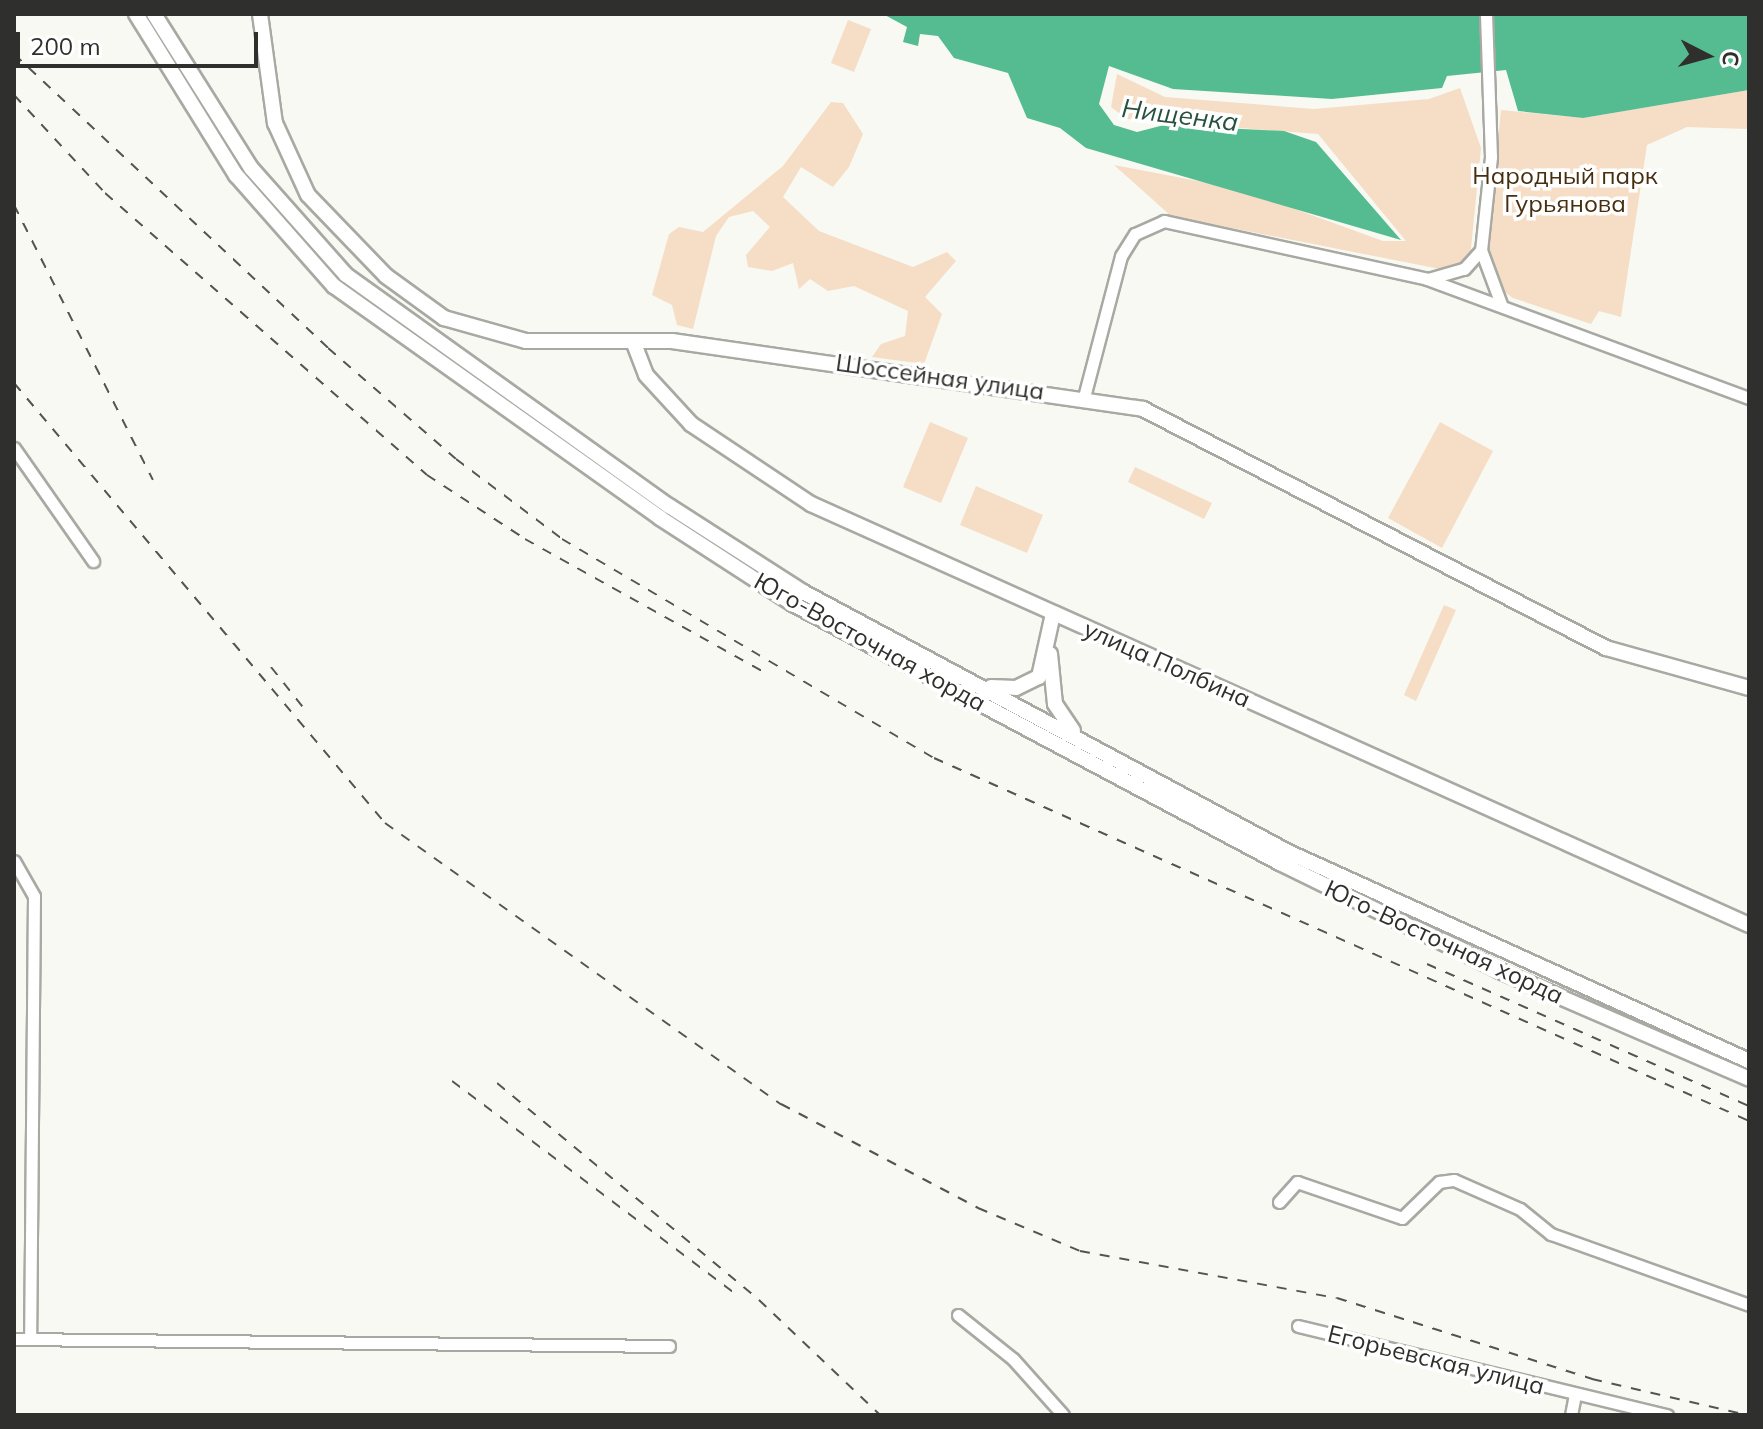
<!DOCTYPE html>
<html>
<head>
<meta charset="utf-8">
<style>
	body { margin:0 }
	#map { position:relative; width:1763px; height:1429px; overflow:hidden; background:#f8f9f2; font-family:Mulish,sans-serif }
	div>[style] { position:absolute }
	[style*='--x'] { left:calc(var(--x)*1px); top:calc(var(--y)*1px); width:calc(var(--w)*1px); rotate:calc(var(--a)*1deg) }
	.green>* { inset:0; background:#f6ddc5 }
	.water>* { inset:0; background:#55bc91 }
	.roads { filter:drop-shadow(2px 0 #a8a9a3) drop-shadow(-2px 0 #a8a9a3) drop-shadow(0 2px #a8a9a3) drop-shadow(0 -2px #a8a9a3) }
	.minor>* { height:11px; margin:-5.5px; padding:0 5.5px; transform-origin:5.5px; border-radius:5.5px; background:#fff }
	.major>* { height:14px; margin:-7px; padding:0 7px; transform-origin:7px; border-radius:7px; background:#fff }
	.rail>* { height:2px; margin-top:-1px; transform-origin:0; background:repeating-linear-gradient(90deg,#535451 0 10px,transparent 0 20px) }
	span { translate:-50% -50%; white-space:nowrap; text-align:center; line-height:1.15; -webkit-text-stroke:7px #fff; paint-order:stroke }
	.park-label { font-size:24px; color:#482e10 }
	.street-label { font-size:24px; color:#2f302d }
	.water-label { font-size:26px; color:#26513f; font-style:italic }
	.frame { position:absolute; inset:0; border:16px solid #2f302d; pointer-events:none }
	.north { position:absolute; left:1667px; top:16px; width:80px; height:80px; -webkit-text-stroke:6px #fff; paint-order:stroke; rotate:96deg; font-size:22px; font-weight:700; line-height:32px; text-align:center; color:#2f302d }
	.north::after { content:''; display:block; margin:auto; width:28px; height:36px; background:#2f302d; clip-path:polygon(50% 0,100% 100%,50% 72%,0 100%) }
	.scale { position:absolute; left:16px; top:32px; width:242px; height:36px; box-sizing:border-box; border:4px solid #2f302d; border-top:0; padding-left:10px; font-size:24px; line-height:28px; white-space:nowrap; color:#2f302d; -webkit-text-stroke:6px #fff; paint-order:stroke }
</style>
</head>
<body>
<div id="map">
	<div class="green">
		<div style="clip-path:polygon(848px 20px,871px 29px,854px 72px,831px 63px)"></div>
		<div style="clip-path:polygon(1117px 74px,1165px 97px,1314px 109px,1429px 99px,1460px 88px,1481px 148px,1470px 258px,1445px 270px,1171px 216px,1114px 165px,1240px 189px,1383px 241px,1406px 241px,1318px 134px,1127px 119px,1111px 107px)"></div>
		<div style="clip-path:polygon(1749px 90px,1749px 129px,1687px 127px,1647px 145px,1621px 317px,1599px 311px,1591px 324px,1513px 298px,1496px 286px,1486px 263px,1501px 110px,1583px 118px)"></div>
		<div style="clip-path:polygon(831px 102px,843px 103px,863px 134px,849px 167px,833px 187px,801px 167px,783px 197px,819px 231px,913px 267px,947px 252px,956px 261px,925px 297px,942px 314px,924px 364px,872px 357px,881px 344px,905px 336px,908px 311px,854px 286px,828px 291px,810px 279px,799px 289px,793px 263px,772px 271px,748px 267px,746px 255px,770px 227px,753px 211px,729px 217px,716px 236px,693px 329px,677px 325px,672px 305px,652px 295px,669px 234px,679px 227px,703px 232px,783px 166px)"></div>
		<div style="clip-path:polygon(930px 422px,968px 438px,941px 503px,903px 487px)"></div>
		<div style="clip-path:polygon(1440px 422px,1493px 451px,1442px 548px,1388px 518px)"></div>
		<div style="clip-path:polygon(1135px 467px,1212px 503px,1204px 519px,1128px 482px)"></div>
		<div style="clip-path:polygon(976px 486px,1043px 515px,1027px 553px,960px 525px)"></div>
		<div style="clip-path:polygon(1444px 605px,1456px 610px,1416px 701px,1404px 695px)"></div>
	</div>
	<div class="water">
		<div style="clip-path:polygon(883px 14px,1749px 14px,1749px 90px,1583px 118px,1518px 111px,1506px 70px,1447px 76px,1442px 88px,1332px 99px,1173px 89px,1109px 66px,1099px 104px,1114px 125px,1137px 132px,1164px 125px,1284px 131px,1316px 142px,1401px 240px,1086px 148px,1060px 128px,1027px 118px,1008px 73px,954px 58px,938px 36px,920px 34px,918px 46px,903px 42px,907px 27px)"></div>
	</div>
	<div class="roads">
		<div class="minor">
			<div style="--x:1486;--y:14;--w:143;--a:88"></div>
			<div style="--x:1491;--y:157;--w:94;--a:96.1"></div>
			<div style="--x:1481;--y:250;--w:58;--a:69.7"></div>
			<div style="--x:1428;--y:279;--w:37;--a:-16"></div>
			<div style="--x:1464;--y:269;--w:25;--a:-48"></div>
			<div style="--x:1084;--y:397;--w:146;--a:-75.3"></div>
			<div style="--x:1121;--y:256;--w:26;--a:-58"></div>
			<div style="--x:1135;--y:234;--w:32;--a:-24"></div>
			<div style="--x:1164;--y:221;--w:269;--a:12.4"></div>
			<div style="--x:1427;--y:279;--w:343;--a:20.3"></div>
			<div style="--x:14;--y:448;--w:138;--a:55"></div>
			<div style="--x:14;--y:861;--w:40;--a:60.3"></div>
			<div style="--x:34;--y:896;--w:443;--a:90.5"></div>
			<div style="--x:1279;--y:1202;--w:27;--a:-48"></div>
			<div style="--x:1297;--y:1182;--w:111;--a:18.9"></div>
			<div style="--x:1402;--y:1218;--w:52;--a:-44.2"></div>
			<div style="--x:1439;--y:1182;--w:15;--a:-8"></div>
			<div style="--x:1454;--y:1180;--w:72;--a:23.7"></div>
			<div style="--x:1520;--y:1209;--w:40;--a:39"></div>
			<div style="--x:1551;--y:1234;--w:210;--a:19.7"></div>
			<div style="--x:958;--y:1315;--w:70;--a:38.7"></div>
			<div style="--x:1013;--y:1359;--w:75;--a:48.2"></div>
			<div style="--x:1298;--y:1326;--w:380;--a:13.6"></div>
			<div style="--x:14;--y:1339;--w:655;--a:0.61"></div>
			<div style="--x:1571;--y:1415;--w:20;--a:-79"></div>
		</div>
		<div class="major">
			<div style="--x:136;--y:14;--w:190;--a:58.2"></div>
			<div style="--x:236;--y:175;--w:148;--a:48.6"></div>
			<div style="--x:334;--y:286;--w:400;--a:35.4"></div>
			<div style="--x:660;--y:518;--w:158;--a:32.9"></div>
			<div style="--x:793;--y:604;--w:552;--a:28.01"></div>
			<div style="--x:1280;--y:863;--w:245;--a:26.1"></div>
			<div style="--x:1500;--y:971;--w:271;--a:23.4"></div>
			<div style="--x:154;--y:14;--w:182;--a:57.8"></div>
			<div style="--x:251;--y:168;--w:143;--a:48.4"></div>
			<div style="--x:346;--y:275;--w:397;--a:35.6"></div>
			<div style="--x:669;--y:506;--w:159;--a:32.7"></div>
			<div style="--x:803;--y:592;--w:550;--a:28.19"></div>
			<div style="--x:1288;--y:852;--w:506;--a:24.39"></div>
			<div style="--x:260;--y:14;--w:110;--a:82.2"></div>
			<div style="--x:275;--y:123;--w:79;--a:65.4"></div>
			<div style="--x:308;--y:195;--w:112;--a:46.1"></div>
			<div style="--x:386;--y:276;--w:72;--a:35.9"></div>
			<div style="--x:444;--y:318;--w:85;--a:15.7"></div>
			<div style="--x:526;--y:341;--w:146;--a:0"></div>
			<div style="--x:672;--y:341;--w:476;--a:8.2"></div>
			<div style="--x:1143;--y:409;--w:521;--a:27.3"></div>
			<div style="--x:1606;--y:648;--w:148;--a:15.6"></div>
			<div style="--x:633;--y:341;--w:36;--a:69"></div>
			<div style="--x:646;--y:375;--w:67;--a:47.4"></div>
			<div style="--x:691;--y:424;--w:144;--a:33.7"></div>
			<div style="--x:811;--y:504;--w:1028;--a:24.17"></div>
			<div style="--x:1050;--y:654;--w:50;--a:84.3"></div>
			<div style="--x:1055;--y:704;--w:32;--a:56"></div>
			<div style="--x:991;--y:687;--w:25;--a:2"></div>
			<div style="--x:1016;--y:688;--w:25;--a:-26"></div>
			<div style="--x:1039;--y:677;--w:65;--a:-77.5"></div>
		</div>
	</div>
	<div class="rail">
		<div style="--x:14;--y:54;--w:430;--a:43.1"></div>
		<div style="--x:328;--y:348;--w:169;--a:40.9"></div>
		<div style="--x:456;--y:459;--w:133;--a:37"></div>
		<div style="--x:562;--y:539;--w:432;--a:30.5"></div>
		<div style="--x:934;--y:758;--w:892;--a:24.01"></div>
		<div style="--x:14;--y:95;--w:134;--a:47.1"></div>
		<div style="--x:105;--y:193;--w:428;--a:41.2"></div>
		<div style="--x:427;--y:475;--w:117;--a:33.1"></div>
		<div style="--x:525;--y:539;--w:271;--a:29.1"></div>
		<div style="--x:14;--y:205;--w:308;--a:63.2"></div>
		<div style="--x:14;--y:383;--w:576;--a:49.86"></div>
		<div style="--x:385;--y:823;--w:486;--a:35.4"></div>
		<div style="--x:781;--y:1104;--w:223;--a:27.8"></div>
		<div style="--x:978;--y:1208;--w:111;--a:22.9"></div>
		<div style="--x:1080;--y:1251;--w:261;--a:10.4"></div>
		<div style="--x:1337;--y:1298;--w:268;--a:17.6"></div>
		<div style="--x:1592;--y:1379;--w:159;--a:13.1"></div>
		<div style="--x:271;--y:667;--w:56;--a:51.5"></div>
		<div style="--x:1427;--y:964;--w:352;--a:23.8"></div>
		<div style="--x:452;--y:1081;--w:351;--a:36.9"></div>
		<div style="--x:497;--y:1083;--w:340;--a:39.6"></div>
		<div style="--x:759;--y:1300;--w:167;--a:43.5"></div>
	</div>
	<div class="park-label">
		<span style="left:1565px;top:190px">Народный парк<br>Гурьянова</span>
	</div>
	<div class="street-label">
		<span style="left:940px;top:377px;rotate:8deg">Шоссейная улица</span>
		<span style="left:870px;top:642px;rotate:29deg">Юго-Восточная хорда</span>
		<span style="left:1167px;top:664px;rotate:24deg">улица Полбина</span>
		<span style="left:1444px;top:942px;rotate:25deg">Юго-Восточная хорда</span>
		<span style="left:1436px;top:1360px;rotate:14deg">Егорьевская улица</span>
	</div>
	<div class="water-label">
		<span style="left:1180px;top:115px;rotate:7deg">Нищенка</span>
	</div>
	<div class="frame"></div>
	<div class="north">С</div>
	<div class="scale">200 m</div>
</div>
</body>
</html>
